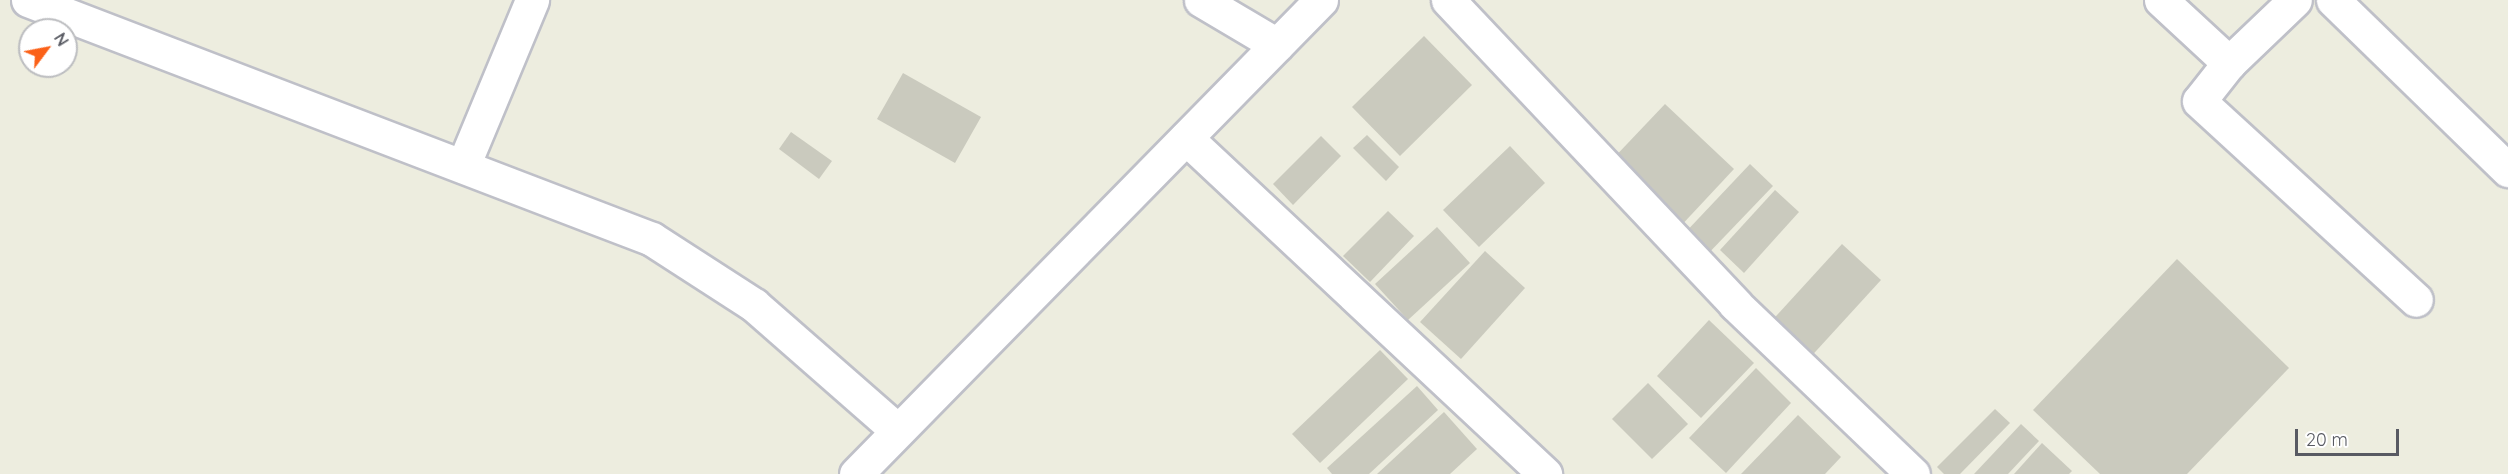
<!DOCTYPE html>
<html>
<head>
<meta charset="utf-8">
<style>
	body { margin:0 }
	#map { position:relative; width:2508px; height:474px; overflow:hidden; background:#ededdf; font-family:Quicksand,sans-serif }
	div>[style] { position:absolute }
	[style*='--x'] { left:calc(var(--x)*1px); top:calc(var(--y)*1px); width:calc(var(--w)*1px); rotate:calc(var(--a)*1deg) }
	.building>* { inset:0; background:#cacabe }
	.roads { filter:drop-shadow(2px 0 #bfc0c8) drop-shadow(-2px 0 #bfc0c8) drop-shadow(0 2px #bfc0c8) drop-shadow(0 -2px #bfc0c8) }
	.minor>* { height:33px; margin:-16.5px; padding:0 16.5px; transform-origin:16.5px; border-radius:16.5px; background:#fff }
	.secondary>* { height:33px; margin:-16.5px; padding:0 16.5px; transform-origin:16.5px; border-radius:16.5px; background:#fff }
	span { translate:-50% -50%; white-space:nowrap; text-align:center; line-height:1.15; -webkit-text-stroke:4.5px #fff; paint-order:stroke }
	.north { position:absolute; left:18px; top:18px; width:60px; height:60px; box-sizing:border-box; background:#fff; border:2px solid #bcbdc0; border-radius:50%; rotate:58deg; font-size:16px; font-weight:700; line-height:24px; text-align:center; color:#585a62 }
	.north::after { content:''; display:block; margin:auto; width:21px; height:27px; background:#fb6118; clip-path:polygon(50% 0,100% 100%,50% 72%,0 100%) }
	.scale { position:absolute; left:2295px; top:429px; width:104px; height:27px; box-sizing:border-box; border:3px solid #585a62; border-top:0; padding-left:8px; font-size:18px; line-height:21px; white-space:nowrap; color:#585a62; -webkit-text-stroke:4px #fff; paint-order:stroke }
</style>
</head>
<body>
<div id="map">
	<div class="building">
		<div style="clip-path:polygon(1424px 36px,1472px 85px,1400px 156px,1352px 107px)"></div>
		<div style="clip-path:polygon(903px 73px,981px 117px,955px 163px,877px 119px)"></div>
		<div style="clip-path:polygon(1665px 104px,1734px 169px,1677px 230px,1608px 164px)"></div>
		<div style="clip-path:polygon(791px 132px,832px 161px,819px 179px,779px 149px)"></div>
		<div style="clip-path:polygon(1367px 135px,1399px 167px,1386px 181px,1353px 148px)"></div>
		<div style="clip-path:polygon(1321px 136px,1341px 156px,1293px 205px,1273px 184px)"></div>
		<div style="clip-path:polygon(1510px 146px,1545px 183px,1479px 247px,1443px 210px)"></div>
		<div style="clip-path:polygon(1750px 164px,1773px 186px,1704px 258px,1681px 237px)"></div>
		<div style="clip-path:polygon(1775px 190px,1799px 212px,1744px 273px,1720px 250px)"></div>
		<div style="clip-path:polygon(1388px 211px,1414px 236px,1370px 282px,1343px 256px)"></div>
		<div style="clip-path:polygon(1437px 227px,1470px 263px,1408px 320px,1375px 284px)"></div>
		<div style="clip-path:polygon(1842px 244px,1881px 280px,1806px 362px,1767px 326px)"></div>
		<div style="clip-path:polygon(1485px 251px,1525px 288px,1461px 359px,1420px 322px)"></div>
		<div style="clip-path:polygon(2177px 259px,2289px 368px,2187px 474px,2100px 474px,2033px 410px)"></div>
		<div style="clip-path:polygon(1709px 320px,1754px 363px,1701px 418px,1657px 376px)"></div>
		<div style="clip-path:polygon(1380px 350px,1408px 379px,1320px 463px,1292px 434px)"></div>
		<div style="clip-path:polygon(1756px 368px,1791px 403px,1726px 473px,1689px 438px)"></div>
		<div style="clip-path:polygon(1648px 383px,1688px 424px,1652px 459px,1612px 419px)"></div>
		<div style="clip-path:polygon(1417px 386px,1438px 410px,1369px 474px,1332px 474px,1327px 468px)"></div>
		<div style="clip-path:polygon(1995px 409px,2010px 423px,1960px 474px,1944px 474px,1937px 467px)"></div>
		<div style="clip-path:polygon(1444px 412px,1477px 449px,1450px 474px,1377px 474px)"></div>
		<div style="clip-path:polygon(1798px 415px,1841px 457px,1825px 474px,1741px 474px)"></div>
		<div style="clip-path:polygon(2021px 424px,2039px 441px,2008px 474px,1974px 474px)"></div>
		<div style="clip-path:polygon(2042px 443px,2072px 471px,2069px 474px,2014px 474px)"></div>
	</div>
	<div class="roads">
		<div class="minor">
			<div style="--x:28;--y:0;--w:668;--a:20.96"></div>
			<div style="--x:652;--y:239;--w:121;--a:32.9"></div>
			<div style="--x:754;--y:305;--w:190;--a:41.2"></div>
			<div style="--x:1201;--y:0;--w:88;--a:30.6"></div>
			<div style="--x:1448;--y:0;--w:418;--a:46.6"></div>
			<div style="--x:1735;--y:304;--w:246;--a:43.7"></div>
			<div style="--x:2161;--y:0;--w:93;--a:42.8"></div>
			<div style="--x:2229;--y:63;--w:91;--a:-43.7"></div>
			<div style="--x:2333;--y:0;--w:244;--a:44.2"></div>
			<div style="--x:2229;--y:63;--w:48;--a:128.3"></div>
			<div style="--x:2199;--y:101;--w:294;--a:42.5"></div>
			<div style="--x:1186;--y:138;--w:492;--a:43.1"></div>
			<div style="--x:463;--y:166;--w:180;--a:-67.4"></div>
		</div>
		<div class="secondary">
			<div style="--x:856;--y:474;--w:664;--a:-45.55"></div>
		</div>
	</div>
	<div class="north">N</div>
	<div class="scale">20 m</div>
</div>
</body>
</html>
